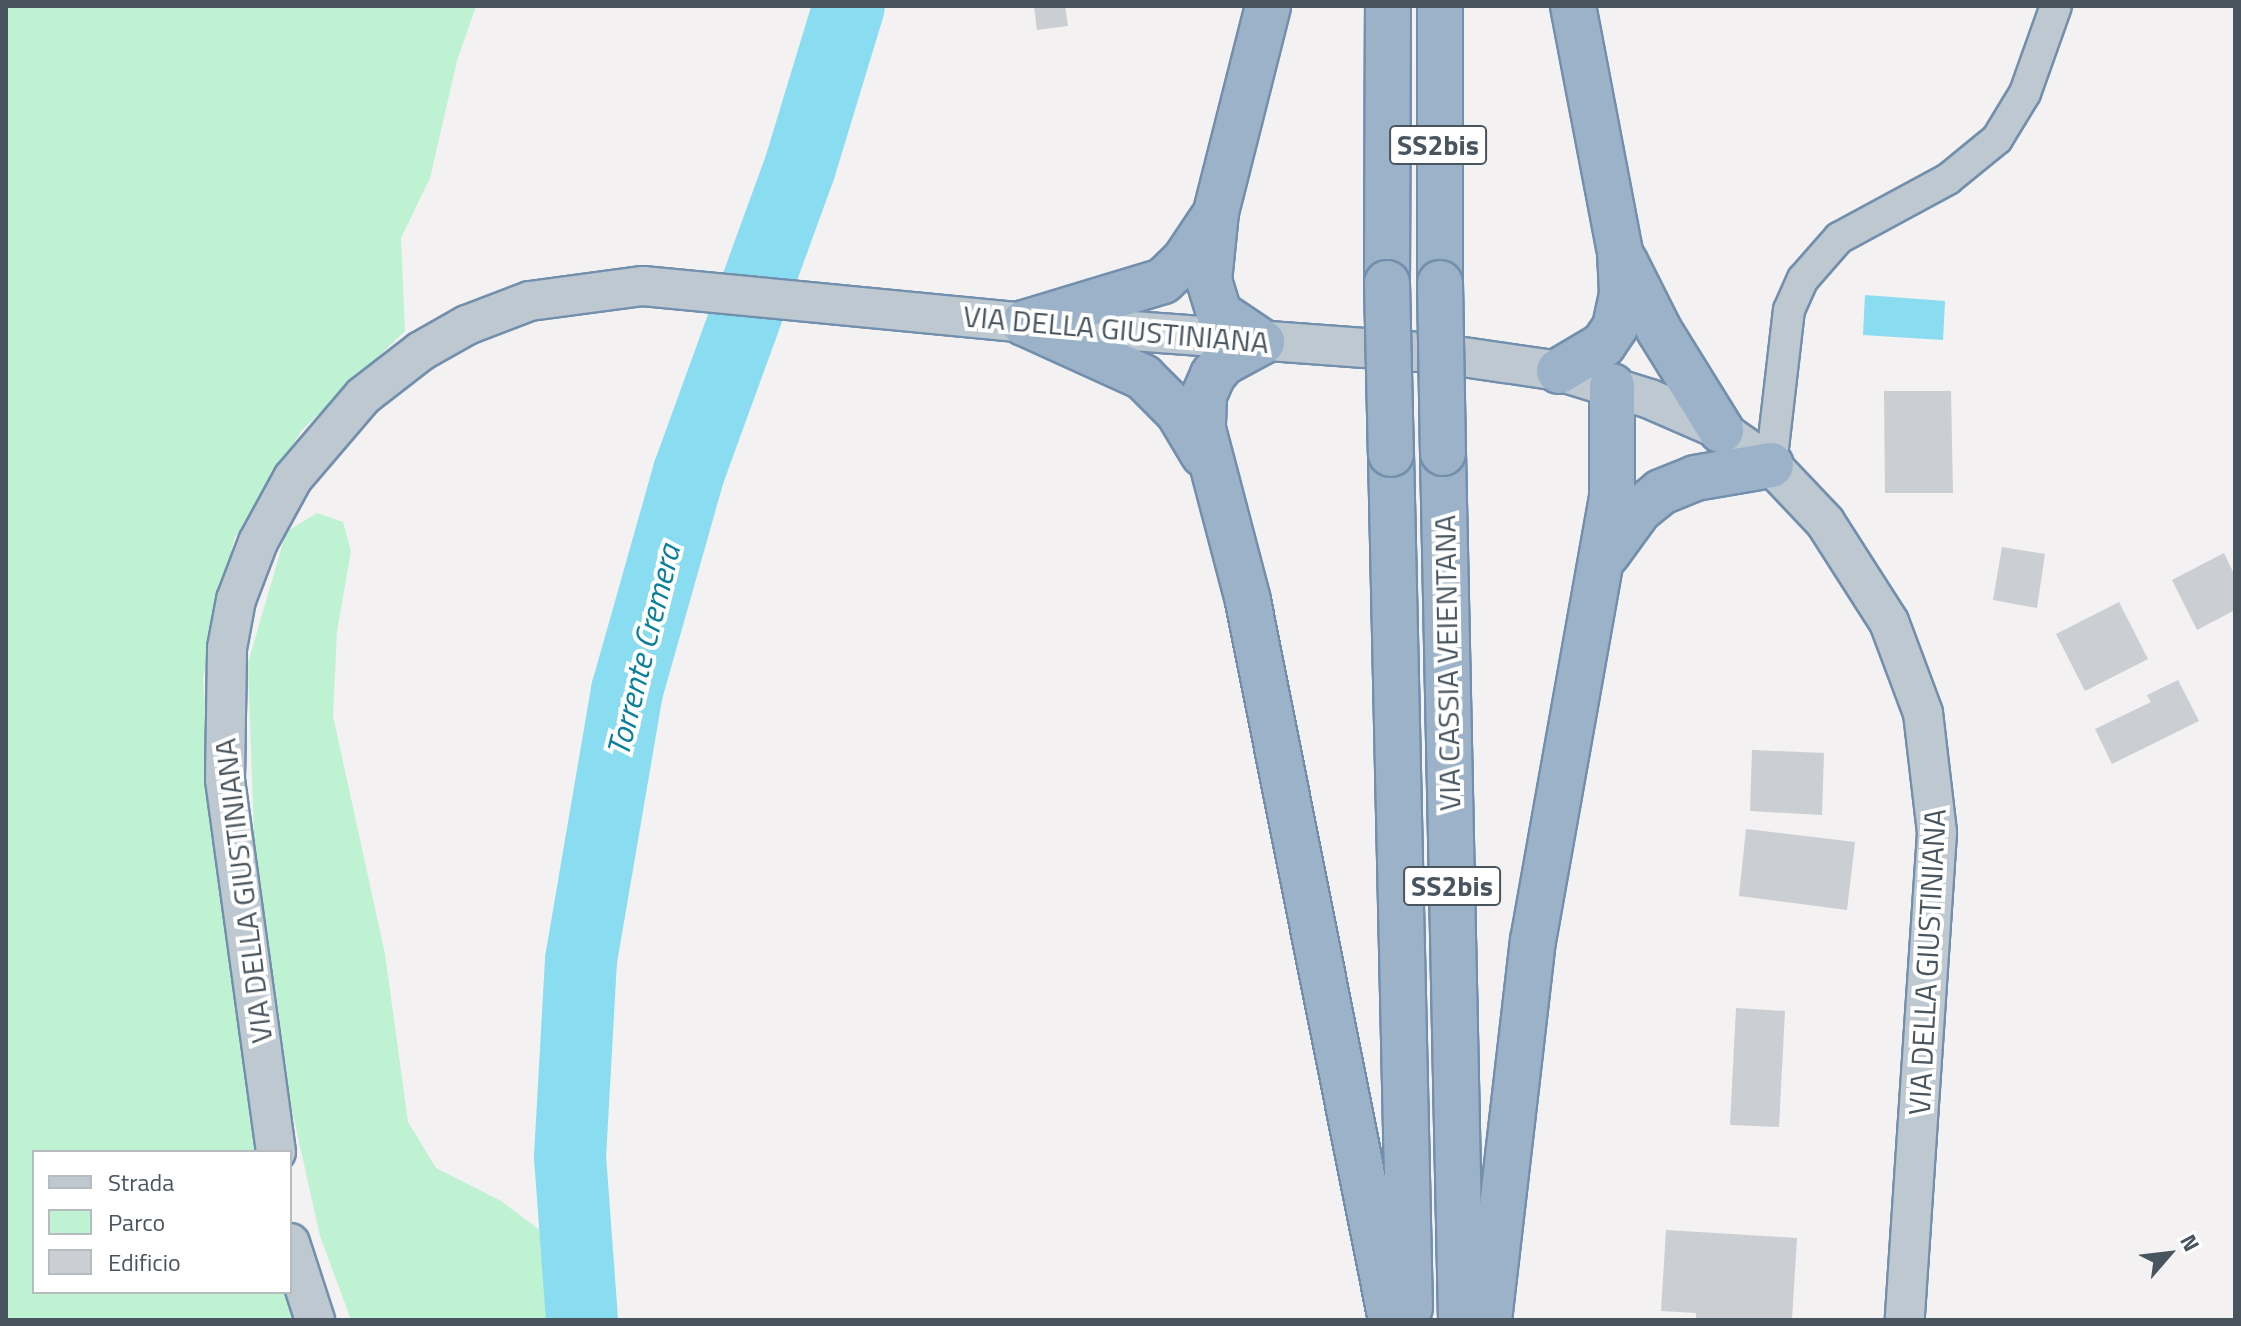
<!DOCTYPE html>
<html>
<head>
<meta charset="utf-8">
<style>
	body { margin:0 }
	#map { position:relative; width:2241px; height:1326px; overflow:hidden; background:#f3f1f1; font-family:"Titillium Web",sans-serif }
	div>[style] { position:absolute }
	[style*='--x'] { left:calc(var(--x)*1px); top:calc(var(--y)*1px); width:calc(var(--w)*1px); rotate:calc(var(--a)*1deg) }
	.green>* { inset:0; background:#bff2d2 }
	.water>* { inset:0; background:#8adcf0 }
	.river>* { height:72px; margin:-36px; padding:0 36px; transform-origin:36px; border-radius:36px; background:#8adcf0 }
	.building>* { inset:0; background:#cbced3 }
	.roads { filter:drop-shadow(2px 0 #728fad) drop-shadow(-2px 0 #728fad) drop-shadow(0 2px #728fad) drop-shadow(0 -2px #728fad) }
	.minor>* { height:30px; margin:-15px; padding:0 15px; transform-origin:15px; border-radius:15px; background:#bec8d0 }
	.tertiary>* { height:38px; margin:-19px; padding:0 19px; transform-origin:19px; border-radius:19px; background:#bec8d0 }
	.trunk>* { height:44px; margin:-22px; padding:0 22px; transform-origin:22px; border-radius:22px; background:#9cb2c8 }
	.bridges { filter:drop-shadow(2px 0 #728fad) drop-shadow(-2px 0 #728fad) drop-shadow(0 2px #728fad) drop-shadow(0 -2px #728fad) }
	.trunk-bridge>* { height:44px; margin:-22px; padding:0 22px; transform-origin:22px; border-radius:22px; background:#9cb2c8 }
	span { translate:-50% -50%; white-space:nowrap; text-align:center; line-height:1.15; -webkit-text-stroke:8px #fff; paint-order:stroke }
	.shield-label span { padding:2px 6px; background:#fff; border:2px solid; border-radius:6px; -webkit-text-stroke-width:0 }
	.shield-label { font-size:28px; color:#48555f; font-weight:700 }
	.street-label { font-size:30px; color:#48555f }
	.water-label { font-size:32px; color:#087f9c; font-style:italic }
	.frame { position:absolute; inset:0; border:8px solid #48555f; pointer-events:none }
	.legend { position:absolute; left:32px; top:1150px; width:260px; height:144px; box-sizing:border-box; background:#fff; border:2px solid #b6bbbf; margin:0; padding:10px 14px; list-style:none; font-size:24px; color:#48555f }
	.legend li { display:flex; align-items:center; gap:16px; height:40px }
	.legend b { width:40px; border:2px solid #b6bbbf }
	.north { position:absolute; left:2129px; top:1214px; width:80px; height:80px; -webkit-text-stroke:6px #fff; paint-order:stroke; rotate:62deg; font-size:22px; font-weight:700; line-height:32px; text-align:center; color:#48555f }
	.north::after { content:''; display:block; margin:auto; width:28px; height:36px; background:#48555f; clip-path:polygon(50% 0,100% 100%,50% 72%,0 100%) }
</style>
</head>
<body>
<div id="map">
	<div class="green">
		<div style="clip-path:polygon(6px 6px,476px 6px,457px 61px,430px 178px,401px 238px,405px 331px,302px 430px,234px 539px,203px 678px,214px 815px,266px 1152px,34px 1152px,34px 1292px,290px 1292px,302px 1320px,6px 1320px)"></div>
		<div style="clip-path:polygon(317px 513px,343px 522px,351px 551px,337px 631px,333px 716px,385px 954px,408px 1122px,436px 1168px,501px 1201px,545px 1234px,569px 1276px,574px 1320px,351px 1320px,320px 1236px,291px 1106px,254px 836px,248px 663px,286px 532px)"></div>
	</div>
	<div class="water">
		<div style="clip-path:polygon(1865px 295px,1945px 301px,1943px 340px,1863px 335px)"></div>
	</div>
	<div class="river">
		<div style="--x:582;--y:1320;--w:163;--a:-94.2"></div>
		<div style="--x:570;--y:1157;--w:197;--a:-86.8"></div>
		<div style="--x:581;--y:960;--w:273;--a:-80.3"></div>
		<div style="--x:627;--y:691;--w:228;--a:-74.2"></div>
		<div style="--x:689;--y:472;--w:325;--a:-70"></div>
		<div style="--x:800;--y:167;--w:168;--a:-73.1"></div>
	</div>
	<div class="building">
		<div style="clip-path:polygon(1034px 6px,1065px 6px,1068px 26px,1037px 30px)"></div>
		<div style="clip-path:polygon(1884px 391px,1951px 391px,1953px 493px,1885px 493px)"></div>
		<div style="clip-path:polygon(2002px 547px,2045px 554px,2037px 608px,1993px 600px)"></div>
		<div style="clip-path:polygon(2224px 553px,2235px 576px,2235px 610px,2197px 630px,2172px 580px)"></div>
		<div style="clip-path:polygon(2119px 602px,2148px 659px,2085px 691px,2056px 634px)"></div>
		<div style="clip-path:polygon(2178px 680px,2199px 721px,2112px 764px,2095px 729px,2151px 702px,2147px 695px)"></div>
		<div style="clip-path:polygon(1752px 750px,1824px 753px,1822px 815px,1750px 811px)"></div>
		<div style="clip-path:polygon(1746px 829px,1855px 842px,1847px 910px,1739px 896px)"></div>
		<div style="clip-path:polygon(1736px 1008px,1785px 1011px,1779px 1127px,1730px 1125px)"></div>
		<div style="clip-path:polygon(1666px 1230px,1797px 1238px,1792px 1320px,1696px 1320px,1696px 1313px,1661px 1311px)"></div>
	</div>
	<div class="roads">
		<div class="minor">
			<div style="--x:1771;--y:465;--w:156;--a:-83.4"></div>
			<div style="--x:1789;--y:310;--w:34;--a:-66"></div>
			<div style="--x:1803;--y:279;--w:55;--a:-48.7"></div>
			<div style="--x:1839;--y:238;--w:124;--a:-28.4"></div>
			<div style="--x:1948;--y:179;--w:63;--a:-39.2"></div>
			<div style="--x:1997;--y:139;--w:54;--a:-58.7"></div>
			<div style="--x:2025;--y:93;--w:92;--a:-70.4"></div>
		</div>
		<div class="tertiary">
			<div style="--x:276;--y:1152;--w:376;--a:-97.8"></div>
			<div style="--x:225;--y:779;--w:131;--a:-89.1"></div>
			<div style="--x:227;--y:648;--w:49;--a:-79.4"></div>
			<div style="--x:236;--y:600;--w:62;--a:-69.2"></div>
			<div style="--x:258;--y:542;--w:73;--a:-61.3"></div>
			<div style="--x:293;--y:478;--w:108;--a:-49.5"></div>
			<div style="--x:363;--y:396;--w:73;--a:-37.8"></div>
			<div style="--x:421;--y:351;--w:53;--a:-29.5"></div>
			<div style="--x:467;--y:325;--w:67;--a:-20.9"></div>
			<div style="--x:530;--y:301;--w:114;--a:-7.6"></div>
			<div style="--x:643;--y:286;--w:383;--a:5.5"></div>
			<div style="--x:1024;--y:323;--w:413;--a:4.2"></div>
			<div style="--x:1436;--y:353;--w:124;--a:8.3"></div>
			<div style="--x:1559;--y:371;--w:95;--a:17.1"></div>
			<div style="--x:1650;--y:399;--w:77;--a:23.6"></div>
			<div style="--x:1721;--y:430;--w:61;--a:35"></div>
			<div style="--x:1771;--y:465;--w:79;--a:46.5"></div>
			<div style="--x:1825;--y:522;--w:119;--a:57.4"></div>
			<div style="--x:1889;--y:622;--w:97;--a:69.5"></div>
			<div style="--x:1923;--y:713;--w:121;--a:83.3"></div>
			<div style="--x:1937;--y:833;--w:488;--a:93.8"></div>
			<div style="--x:290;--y:1243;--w:81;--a:72"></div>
		</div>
		<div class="trunk">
			<div style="--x:1440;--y:6;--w:277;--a:90"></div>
			<div style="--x:1625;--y:262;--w:76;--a:63.4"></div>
			<div style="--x:1659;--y:330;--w:118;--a:58.2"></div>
			<div style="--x:1387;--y:283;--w:277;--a:-89.8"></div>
			<div style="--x:1024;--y:323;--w:131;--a:24.4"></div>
			<div style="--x:1143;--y:377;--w:49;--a:45"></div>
			<div style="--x:1178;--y:412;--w:49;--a:59.2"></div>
			<div style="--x:1024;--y:323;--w:145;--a:-16.8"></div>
			<div style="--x:1163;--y:281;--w:29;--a:-44"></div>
			<div style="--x:1184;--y:261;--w:50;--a:-56.3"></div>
			<div style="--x:1262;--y:342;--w:44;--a:151.7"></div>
			<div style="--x:1223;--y:363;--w:16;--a:130"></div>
			<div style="--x:1213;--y:375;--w:22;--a:114"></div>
			<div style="--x:1204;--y:395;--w:34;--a:92"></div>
			<div style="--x:1203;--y:429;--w:178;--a:75.3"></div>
			<div style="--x:1248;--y:601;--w:733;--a:78.75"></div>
			<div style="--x:1262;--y:342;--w:52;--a:-146"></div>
			<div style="--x:1219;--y:313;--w:34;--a:-107"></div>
			<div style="--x:1209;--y:281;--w:69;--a:-84.2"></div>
			<div style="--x:1216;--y:212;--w:212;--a:-75.8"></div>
			<div style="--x:1559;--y:371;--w:51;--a:-30.6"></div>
			<div style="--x:1603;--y:345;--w:22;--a:-56"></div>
			<div style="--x:1615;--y:327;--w:34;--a:-78"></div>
			<div style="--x:1622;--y:294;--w:42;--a:-92.7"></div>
			<div style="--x:1620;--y:252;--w:250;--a:-100.8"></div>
			<div style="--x:1443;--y:453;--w:867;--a:88.81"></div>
			<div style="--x:1391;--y:454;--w:854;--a:88.73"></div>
			<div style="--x:1607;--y:554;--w:54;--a:-54"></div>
			<div style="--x:1639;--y:510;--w:28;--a:-39"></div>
			<div style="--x:1661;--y:492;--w:37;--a:-22"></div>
			<div style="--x:1695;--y:478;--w:77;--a:-9.7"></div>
			<div style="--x:1489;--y:1320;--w:382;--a:-83.4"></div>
			<div style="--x:1533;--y:941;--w:449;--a:-79.9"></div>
			<div style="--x:1612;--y:499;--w:113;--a:-90"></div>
		</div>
	</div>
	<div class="bridges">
		<div class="trunk-bridge">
			<div style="--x:1387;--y:283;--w:171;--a:88.7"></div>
			<div style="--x:1440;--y:283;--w:170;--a:89"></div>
		</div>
	</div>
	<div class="shield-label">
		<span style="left:1438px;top:145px">SS2bis</span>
		<span style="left:1452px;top:886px">SS2bis</span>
	</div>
	<div class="street-label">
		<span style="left:1116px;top:329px;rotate:5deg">VIA DELLA GIUSTINIANA</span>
		<span style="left:1447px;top:663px;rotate:-91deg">VIA CASSIA VEIENTANA</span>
		<span style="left:243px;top:891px;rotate:-97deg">VIA DELLA GIUSTINIANA</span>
		<span style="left:1927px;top:962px;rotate:-87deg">VIA DELLA GIUSTINIANA</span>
	</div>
	<div class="water-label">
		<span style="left:643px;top:650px;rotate:-76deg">Torrente Cremera</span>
	</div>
	<div class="frame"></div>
	<ul class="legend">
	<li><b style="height:10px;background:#bec8d0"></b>Strada</li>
	<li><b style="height:22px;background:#bff2d2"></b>Parco</li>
	<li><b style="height:22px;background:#cbced3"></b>Edificio</li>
	</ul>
	<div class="north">N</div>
</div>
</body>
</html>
